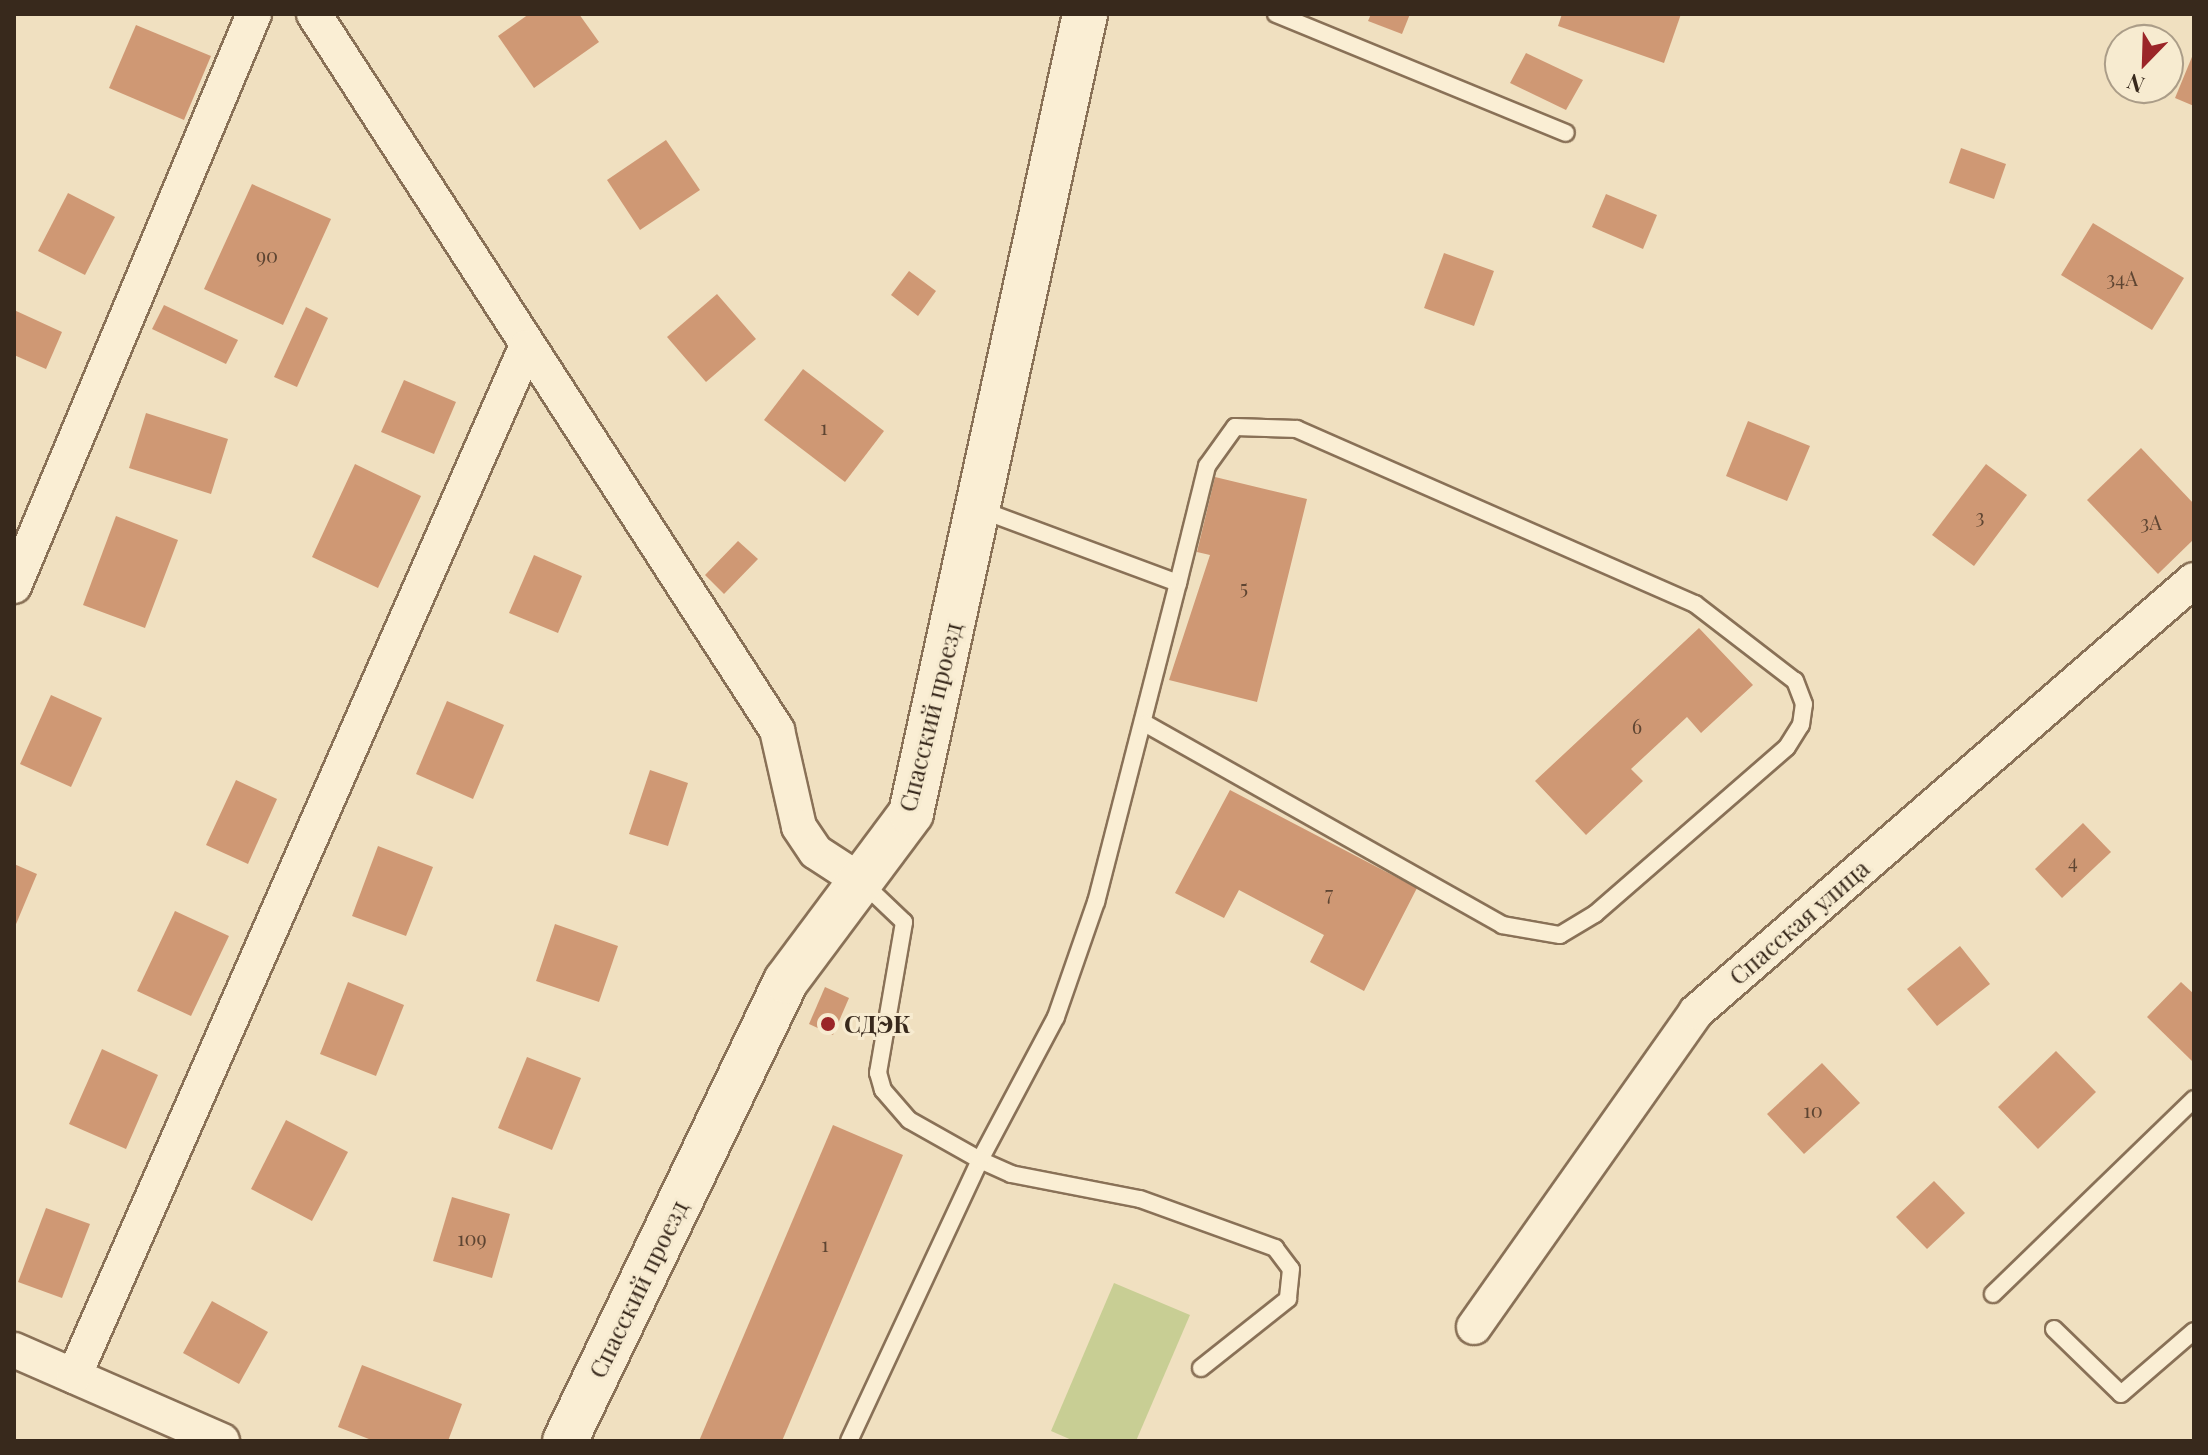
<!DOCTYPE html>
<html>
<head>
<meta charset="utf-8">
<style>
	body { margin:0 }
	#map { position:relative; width:2208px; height:1455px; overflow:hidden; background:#f0e0c0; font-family:"Playfair Display",serif }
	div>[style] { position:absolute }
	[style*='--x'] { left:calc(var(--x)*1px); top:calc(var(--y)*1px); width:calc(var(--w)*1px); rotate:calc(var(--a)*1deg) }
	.green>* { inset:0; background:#c8ce94 }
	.building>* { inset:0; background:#cf9874 }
	.roads { filter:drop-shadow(2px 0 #897157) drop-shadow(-2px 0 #897157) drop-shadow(0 2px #897157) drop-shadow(0 -2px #897157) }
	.lane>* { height:16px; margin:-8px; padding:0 8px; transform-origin:8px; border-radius:8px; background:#faeed4 }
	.street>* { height:34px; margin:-17px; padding:0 17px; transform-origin:17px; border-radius:17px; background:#faeed4 }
	.secondary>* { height:44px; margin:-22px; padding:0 22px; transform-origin:22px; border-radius:22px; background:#faeed4 }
	.dots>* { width:22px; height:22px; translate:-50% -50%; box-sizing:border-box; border:4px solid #f7ebd0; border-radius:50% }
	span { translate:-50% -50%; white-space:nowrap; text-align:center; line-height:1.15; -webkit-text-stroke:6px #f7ebd0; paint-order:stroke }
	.number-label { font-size:20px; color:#5e4532 }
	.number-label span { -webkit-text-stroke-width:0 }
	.street-label { font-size:24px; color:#38291c }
	.poi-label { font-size:24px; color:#38291c; font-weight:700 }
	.left { translate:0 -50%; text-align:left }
	.frame { position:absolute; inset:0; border:16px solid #38291c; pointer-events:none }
	.north { position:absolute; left:2104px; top:24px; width:80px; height:80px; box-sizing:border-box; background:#f7ebd0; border:2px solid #ab9d88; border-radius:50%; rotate:203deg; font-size:22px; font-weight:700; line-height:32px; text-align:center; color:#38291c }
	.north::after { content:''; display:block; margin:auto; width:28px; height:36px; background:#9b2528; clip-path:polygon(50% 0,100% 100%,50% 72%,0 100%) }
</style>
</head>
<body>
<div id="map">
	<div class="green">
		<div style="clip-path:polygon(1114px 1283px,1190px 1315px,1136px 1441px,1074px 1441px,1051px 1431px)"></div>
	</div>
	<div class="building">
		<div style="clip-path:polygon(529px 14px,579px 14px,599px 42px,534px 88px,498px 36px)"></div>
		<div style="clip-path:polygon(1371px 14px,1410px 14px,1402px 34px,1368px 21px)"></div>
		<div style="clip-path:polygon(1562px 14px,1681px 14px,1664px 63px,1558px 26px)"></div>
		<div style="clip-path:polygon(136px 25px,211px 56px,184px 120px,109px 88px)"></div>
		<div style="clip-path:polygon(2194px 52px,2194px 106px,2175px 98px)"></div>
		<div style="clip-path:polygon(1526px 53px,1583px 80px,1566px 110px,1510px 83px)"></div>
		<div style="clip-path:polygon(666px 140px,700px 190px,640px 230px,607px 180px)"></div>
		<div style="clip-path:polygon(1961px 148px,2006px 164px,1994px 199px,1949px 183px)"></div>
		<div style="clip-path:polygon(252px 184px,331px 219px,283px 325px,204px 289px)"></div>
		<div style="clip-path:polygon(68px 193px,115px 217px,85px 275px,38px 251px)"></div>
		<div style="clip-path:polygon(1606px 194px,1657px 215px,1643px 249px,1592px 227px)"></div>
		<div style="clip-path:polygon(2093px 223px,2184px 278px,2152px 330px,2061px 275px)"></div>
		<div style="clip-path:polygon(1444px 253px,1494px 271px,1474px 326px,1424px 308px)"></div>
		<div style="clip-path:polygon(909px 271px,936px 291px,918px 316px,891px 295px)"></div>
		<div style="clip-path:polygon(717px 294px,756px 339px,706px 382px,667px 337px)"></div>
		<div style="clip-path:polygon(164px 305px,238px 340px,226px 364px,152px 329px)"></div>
		<div style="clip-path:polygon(306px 307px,328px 318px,297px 387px,274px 377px)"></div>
		<div style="clip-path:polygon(14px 310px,62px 332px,46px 369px,14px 355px)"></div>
		<div style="clip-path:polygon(803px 369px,884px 431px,845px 482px,764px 420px)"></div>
		<div style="clip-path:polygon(404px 380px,456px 402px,434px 454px,381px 432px)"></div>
		<div style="clip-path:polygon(146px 413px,228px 439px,211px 494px,129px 468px)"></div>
		<div style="clip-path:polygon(1748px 421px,1810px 446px,1787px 501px,1726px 476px)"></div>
		<div style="clip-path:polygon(2141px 448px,2194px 504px,2194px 539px,2158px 574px,2087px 500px)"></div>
		<div style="clip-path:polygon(355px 464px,421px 496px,378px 588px,312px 557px)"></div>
		<div style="clip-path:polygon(1986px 464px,2027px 495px,1974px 566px,1932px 535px)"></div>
		<div style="clip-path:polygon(1215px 477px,1307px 499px,1257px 702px,1169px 680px,1210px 555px,1197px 552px)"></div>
		<div style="clip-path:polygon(116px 516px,178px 540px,145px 628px,83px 605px)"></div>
		<div style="clip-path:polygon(738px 541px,758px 559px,724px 594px,705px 575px)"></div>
		<div style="clip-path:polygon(534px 555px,582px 576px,558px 633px,509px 613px)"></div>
		<div style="clip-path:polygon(1699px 628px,1753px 685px,1701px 733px,1687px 717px,1631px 769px,1643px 781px,1586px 835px,1535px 781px)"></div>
		<div style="clip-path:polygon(51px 695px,102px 718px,71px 787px,20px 764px)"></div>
		<div style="clip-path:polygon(447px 701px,504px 725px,473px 799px,416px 774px)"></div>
		<div style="clip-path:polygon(650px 770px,688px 783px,668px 846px,629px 834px)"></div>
		<div style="clip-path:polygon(236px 780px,277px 799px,248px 864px,206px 845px)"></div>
		<div style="clip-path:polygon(1230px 790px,1417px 888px,1364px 991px,1310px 962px,1324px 935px,1239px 890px,1224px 918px,1175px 893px)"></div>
		<div style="clip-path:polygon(2083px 823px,2111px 852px,2062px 898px,2035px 869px)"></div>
		<div style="clip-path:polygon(378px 846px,433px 867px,406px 936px,352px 916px)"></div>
		<div style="clip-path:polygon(14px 864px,37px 874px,14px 929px)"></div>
		<div style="clip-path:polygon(175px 911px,229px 936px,191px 1016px,137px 991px)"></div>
		<div style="clip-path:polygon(555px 924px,618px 946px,599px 1002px,536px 981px)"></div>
		<div style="clip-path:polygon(1960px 946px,1990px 984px,1937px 1026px,1907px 989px)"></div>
		<div style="clip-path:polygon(348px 982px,404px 1005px,376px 1076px,320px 1054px)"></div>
		<div style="clip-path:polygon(2181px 982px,2194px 994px,2192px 1061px,2147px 1017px)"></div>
		<div style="clip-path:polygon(825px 987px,849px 998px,833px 1035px,809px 1024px)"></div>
		<div style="clip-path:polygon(102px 1049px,158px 1075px,126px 1149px,69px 1124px)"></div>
		<div style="clip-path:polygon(2056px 1051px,2096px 1092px,2038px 1149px,1998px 1107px)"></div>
		<div style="clip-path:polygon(527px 1057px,581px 1078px,552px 1150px,498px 1128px)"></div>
		<div style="clip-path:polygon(1822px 1063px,1860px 1103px,1804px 1154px,1767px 1114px)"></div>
		<div style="clip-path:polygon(286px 1120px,348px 1152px,312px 1221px,251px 1189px)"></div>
		<div style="clip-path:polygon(833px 1125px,903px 1155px,782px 1441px,699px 1441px)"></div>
		<div style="clip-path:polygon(1934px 1181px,1965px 1213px,1927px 1249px,1896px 1217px)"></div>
		<div style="clip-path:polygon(452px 1197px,510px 1214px,492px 1278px,433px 1261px)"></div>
		<div style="clip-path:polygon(46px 1208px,90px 1224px,62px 1298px,18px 1282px)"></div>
		<div style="clip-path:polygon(212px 1301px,268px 1332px,239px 1384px,183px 1353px)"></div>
		<div style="clip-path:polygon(362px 1365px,462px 1404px,448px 1441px,374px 1441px,338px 1427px)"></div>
	</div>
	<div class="roads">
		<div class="lane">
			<div style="--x:1276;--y:14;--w:313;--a:22.3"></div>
			<div style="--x:979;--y:509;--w:212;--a:20.4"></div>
			<div style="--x:1178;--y:583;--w:329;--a:104.4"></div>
			<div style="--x:1096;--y:902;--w:122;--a:109.2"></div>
			<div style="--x:1056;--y:1017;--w:162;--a:118"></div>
			<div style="--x:980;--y:1160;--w:34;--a:24"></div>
			<div style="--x:1011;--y:1174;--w:131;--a:11"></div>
			<div style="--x:1140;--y:1199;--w:144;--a:19.9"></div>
			<div style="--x:1275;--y:1248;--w:26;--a:53"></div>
			<div style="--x:1291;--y:1269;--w:30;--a:96"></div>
			<div style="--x:1288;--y:1299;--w:111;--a:141.6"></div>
			<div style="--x:1146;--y:724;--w:409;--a:29.4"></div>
			<div style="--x:1502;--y:925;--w:59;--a:9.8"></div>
			<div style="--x:1560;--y:935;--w:41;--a:-31"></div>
			<div style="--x:1595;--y:914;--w:254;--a:-41"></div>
			<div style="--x:1787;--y:747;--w:26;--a:-58"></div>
			<div style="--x:1801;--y:725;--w:21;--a:-82"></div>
			<div style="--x:1804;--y:704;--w:25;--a:-111"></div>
			<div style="--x:1795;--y:681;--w:126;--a:-142.4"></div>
			<div style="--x:1695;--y:604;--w:435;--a:-156.3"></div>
			<div style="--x:1297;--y:429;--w:62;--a:-178.2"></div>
			<div style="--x:1235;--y:427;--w:48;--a:125.7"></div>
			<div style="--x:1207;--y:466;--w:121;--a:103.9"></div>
			<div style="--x:1993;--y:1294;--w:280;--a:-44.1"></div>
			<div style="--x:2054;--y:1329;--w:93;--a:44.1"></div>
			<div style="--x:2121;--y:1394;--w:96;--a:-40.8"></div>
			<div style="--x:849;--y:1441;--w:310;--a:-65"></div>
			<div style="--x:980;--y:1160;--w:81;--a:-150.6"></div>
			<div style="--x:909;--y:1120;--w:40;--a:-131"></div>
			<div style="--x:883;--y:1090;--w:18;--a:-106"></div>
			<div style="--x:878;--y:1073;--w:153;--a:-80.2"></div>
			<div style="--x:904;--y:922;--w:58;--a:-136.4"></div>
		</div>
		<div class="street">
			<div style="--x:314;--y:14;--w:853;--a:57.11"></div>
			<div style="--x:777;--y:730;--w:99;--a:77.2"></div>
			<div style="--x:799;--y:827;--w:30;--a:56"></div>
			<div style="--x:816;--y:852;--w:55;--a:33.1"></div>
			<div style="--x:14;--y:586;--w:620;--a:-67.24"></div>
			<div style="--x:1474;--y:1327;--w:385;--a:-54.8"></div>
			<div style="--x:1696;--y:1012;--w:659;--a:-40.94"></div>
			<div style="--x:14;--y:1350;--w:227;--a:23.6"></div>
			<div style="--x:74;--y:1376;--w:1123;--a:-66.27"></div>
		</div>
		<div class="secondary">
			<div style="--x:565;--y:1441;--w:510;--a:-64.34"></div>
			<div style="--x:786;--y:981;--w:209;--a:-53.3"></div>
			<div style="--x:911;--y:813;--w:818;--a:-77.71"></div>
		</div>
	</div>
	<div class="dots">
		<div style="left:828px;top:1024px;background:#9b2528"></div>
	</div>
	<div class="number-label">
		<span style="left:267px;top:254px">90</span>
		<span style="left:2122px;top:277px">34А</span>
		<span style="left:824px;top:426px">1</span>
		<span style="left:1980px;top:515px">3</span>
		<span style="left:2151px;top:521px">3А</span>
		<span style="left:1244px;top:586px">5</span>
		<span style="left:1637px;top:725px">6</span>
		<span style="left:2073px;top:860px">4</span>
		<span style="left:1329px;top:892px">7</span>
		<span style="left:1813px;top:1109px">10</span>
		<span style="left:472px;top:1237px">109</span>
		<span style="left:825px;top:1243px">1</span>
	</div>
	<div class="street-label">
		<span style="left:930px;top:717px;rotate:-76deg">Спасский проезд</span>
		<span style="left:1799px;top:922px;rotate:-41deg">Спасская улица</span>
		<span style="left:638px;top:1289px;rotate:-64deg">Спасский проезд</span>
	</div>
	<div class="poi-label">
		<span class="left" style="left:844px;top:1024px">СДЭК</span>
	</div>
	<div class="frame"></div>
	<div class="north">N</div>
</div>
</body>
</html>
